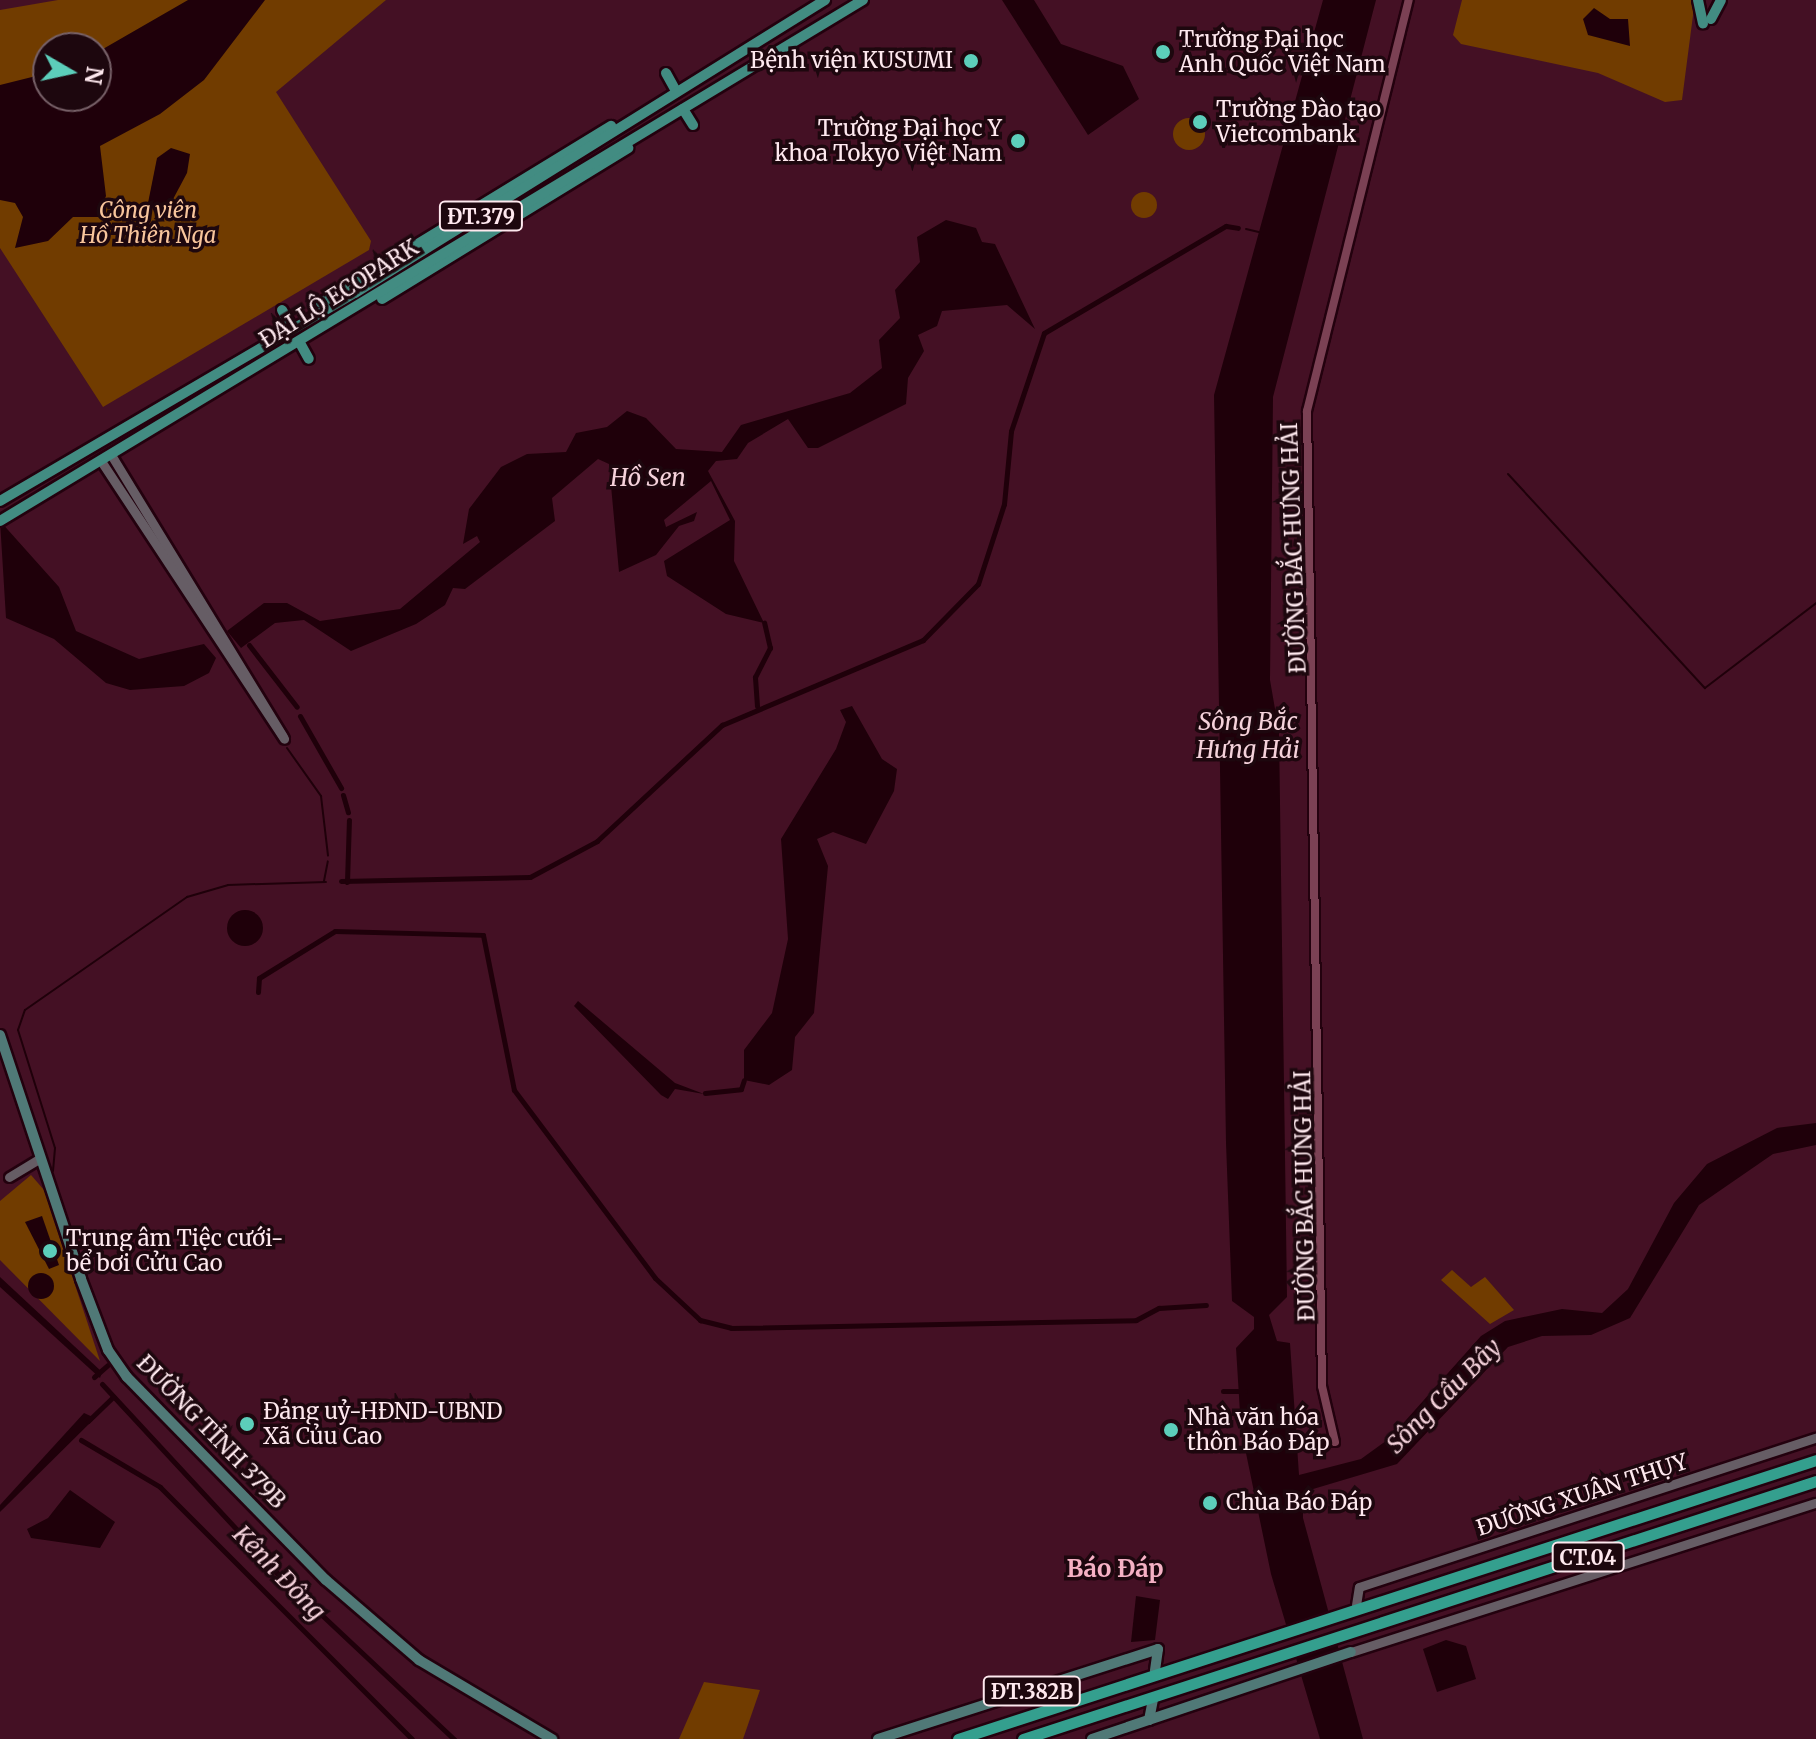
<!DOCTYPE html>
<html>
<head>
<meta charset="utf-8">
<style>
	body { margin:0 }
	#map { position:relative; width:1816px; height:1739px; overflow:hidden; background:#441024; font-family:Merriweather,serif }
	div>[style] { position:absolute }
	[style*='--x'] { left:calc(var(--x)*1px); top:calc(var(--y)*1px); width:calc(var(--w)*1px); rotate:calc(var(--a)*1deg) }
	.green>* { inset:0; background:#713c00 }
	.round { border-radius:50% }
	.water>* { inset:0; background:#1f000a }
	.pier>* { inset:0; background:#441024 }
	.stream>* { height:2px; margin:-1px; padding:0 1px; transform-origin:1px; border-radius:1px; background:#1f000a }
	.canal>* { height:5px; margin:-2.5px; padding:0 2.5px; transform-origin:2.5px; border-radius:2.5px; background:#1f000a }
	.roads { filter:drop-shadow(2px 0 #23010e) drop-shadow(-2px 0 #23010e) drop-shadow(0 2px #23010e) drop-shadow(0 -2px #23010e) }
	.tertiary>* { height:8px; margin:-4px; padding:0 4px; transform-origin:4px; border-radius:4px; background:#7b4154 }
	.secondary>* { height:9px; margin:-4.5px; padding:0 4.5px; transform-origin:4.5px; border-radius:4.5px; background:#665d65 }
	.primary>* { height:10px; margin:-5px; padding:0 5px; transform-origin:5px; border-radius:5px; background:#507977 }
	.trunk>* { height:10px; margin:-5px; padding:0 5px; transform-origin:5px; border-radius:5px; background:#428c82 }
	.motorway>* { height:11px; margin:-5.5px; padding:0 5.5px; transform-origin:5.5px; border-radius:5.5px; background:#349f8e }
	.dots>* { width:22px; height:22px; translate:-50% -50%; box-sizing:border-box; border:4px solid #1d070e; border-radius:50% }
	span { translate:-50% -50%; white-space:nowrap; text-align:center; line-height:1.15; -webkit-text-stroke:7px #1d070e; paint-order:stroke }
	.shield-label span { padding:2px 6px; background:#1d070e; border:2px solid; border-radius:6px; -webkit-text-stroke-width:0 }
	.shield-label { font-size:20px; color:#fee8ee; font-weight:700 }
	.poi-label { font-size:22px; color:#fee8ee }
	.left { translate:0 -50%; text-align:left }
	.right { translate:-100% -50%; text-align:right }
	.park-label { font-size:22px; color:#f8c59c; font-style:italic }
	.street-label { font-size:22px; color:#fee8ee }
	.water-label { font-size:24px; color:#f5d2db; font-style:italic }
	.neighbourhood-label { font-size:24px; color:#f5b1c4; font-weight:700 }
	.north { position:absolute; left:32px; top:32px; width:80px; height:80px; box-sizing:border-box; background:#1d070e; border:2px solid #776168; border-radius:50%; rotate:99deg; font-size:22px; font-weight:700; line-height:32px; text-align:center; color:#fee8ee }
	.north::after { content:''; display:block; margin:auto; width:28px; height:36px; background:#5cceba; clip-path:polygon(50% 0,100% 100%,50% 72%,0 100%) }
</style>
</head>
<body>
<div id="map">
	<div class="green">
		<div style="clip-path:polygon(evenodd,58px 0,386px 0,276px 92px,371px 241px,369px 250px,103px 407px,0 248px,0 10px,58px 0,48px 48px,96px 48px,96px 96px,48px 96px,48px 48px)"></div>
		<div style="clip-path:polygon(1462px 0,1695px 0,1682px 100px,1665px 102px,1598px 73px,1461px 44px,1453px 35px)"></div>
		<div class="round" style="left:1173px;top:118px;width:32px;height:32px"></div>
		<div class="round" style="left:1131px;top:192px;width:26px;height:26px"></div>
		<div style="clip-path:polygon(31px 1175px,44px 1190px,100px 1361px,0 1260px,0 1201px)"></div>
		<div style="clip-path:polygon(1452px 1270px,1471px 1287px,1485px 1277px,1514px 1310px,1490px 1324px,1441px 1280px)"></div>
		<div style="clip-path:polygon(704px 1682px,760px 1690px,743px 1739px,679px 1739px)"></div>
	</div>
	<div class="water">
		<div style="clip-path:polygon(188px 0,265px 0,204px 80px,160px 114px,100px 146px,106px 196px,98px 217px,73px 217px,48px 241px,15px 248px,23px 217px,15px 203px,0 200px,0 85px,48px 73px,48px 96px,96px 96px,96px 53px)"></div>
		<div style="clip-path:polygon(1002px 0,1034px 0,1061px 44px,1123px 66px,1139px 99px,1088px 135px)"></div>
		<div style="clip-path:polygon(1323px 0,1376px 0,1273px 397px,1270px 680px,1279px 732px,1287px 1297px,1269px 1315px,1277px 1341px,1290px 1343px,1299px 1475px,1361px 1459px,1390px 1438px,1481px 1336px,1505px 1321px,1562px 1309px,1602px 1313px,1628px 1289px,1674px 1203px,1707px 1164px,1777px 1128px,1816px 1123px,1816px 1145px,1773px 1154px,1699px 1205px,1630px 1318px,1591px 1335px,1542px 1336px,1508px 1347px,1397px 1464px,1303px 1492px,1303px 1518px,1363px 1739px,1320px 1739px,1271px 1574px,1241px 1429px,1236px 1348px,1254px 1329px,1254px 1317px,1232px 1301px,1226px 1143px,1214px 395px)"></div>
		<div style="clip-path:polygon(1594px 8px,1610px 19px,1628px 19px,1630px 46px,1588px 35px,1583px 19px)"></div>
		<div style="clip-path:polygon(171px 148px,190px 154px,187px 173px,171px 203px,147px 208px,157px 158px)"></div>
		<div style="clip-path:polygon(946px 220px,976px 228px,982px 242px,995px 244px,1035px 329px,1007px 305px,942px 311px,937px 326px,918px 335px,924px 351px,908px 378px,906px 404px,818px 448px,808px 448px,788px 419px,748px 443px,737px 459px,716px 461px,708px 471px,735px 521px,734px 561px,764px 623px,726px 614px,667px 576px,664px 561px,730px 520px,711px 481px,664px 520px,666px 527px,697px 512px,694px 521px,679px 526px,656px 555px,619px 572px,609px 464px,598px 459px,552px 498px,555px 521px,465px 589px,453px 588px,445px 605px,416px 624px,351px 651px,304px 620px,275px 623px,241px 648px,227px 631px,264px 603px,287px 603px,320px 621px,400px 609px,480px 542px,477px 536px,463px 544px,469px 509px,501px 467px,527px 454px,566px 452px,576px 433px,607px 427px,627px 411px,646px 418px,676px 449px,722px 452px,741px 425px,850px 393px,882px 368px,879px 340px,900px 318px,895px 290px,920px 262px,917px 237px)"></div>
		<div style="clip-path:polygon(0 521px,59px 587px,76px 631px,139px 659px,204px 644px,216px 658px,209px 673px,184px 686px,130px 690px,106px 683px,54px 639px,6px 618px)"></div>
		<div style="clip-path:polygon(852px 706px,882px 759px,897px 769px,894px 791px,866px 844px,833px 832px,817px 839px,828px 866px,814px 1013px,795px 1037px,792px 1070px,769px 1085px,744px 1080px,744px 1050px,772px 1013px,788px 939px,781px 839px,836px 749px,846px 722px,840px 710px)"></div>
		<div class="round" style="left:227px;top:910px;width:36px;height:36px"></div>
		<div style="clip-path:polygon(578px 1001px,675px 1083px,704px 1094px,675px 1089px,668px 1099px,661px 1095px,574px 1006px)"></div>
		<div style="clip-path:polygon(42px 1216px,59px 1265px,49px 1269px,25px 1222px)"></div>
		<div class="round" style="left:28px;top:1273px;width:26px;height:26px"></div>
		<div style="clip-path:polygon(0 1277px,102px 1372px,100px 1378px,0 1287px)"></div>
		<div style="clip-path:polygon(84px 1413px,95px 1418px,0 1512px,0 1505px)"></div>
		<div style="clip-path:polygon(70px 1490px,115px 1522px,100px 1548px,31px 1538px,27px 1529px,48px 1518px)"></div>
		<div style="clip-path:polygon(1136px 1596px,1160px 1600px,1155px 1640px,1131px 1642px)"></div>
		<div style="clip-path:polygon(1446px 1640px,1466px 1646px,1476px 1679px,1437px 1692px,1423px 1649px)"></div>
	</div>
	<div class="pier">
		<div style="clip-path:polygon(1336px 1617px,1341px 1636px,1292px 1652px,1285px 1633px)"></div>
	</div>
	<div class="stream">
		<div style="--x:1246;--y:229;--w:13;--a:13"></div>
		<div style="--x:1508;--y:474;--w:291;--a:47.4"></div>
		<div style="--x:1705;--y:688;--w:140;--a:-37.4"></div>
		<div style="--x:287;--y:748;--w:59;--a:54.7"></div>
		<div style="--x:321;--y:796;--w:60;--a:83.3"></div>
		<div style="--x:324;--y:881;--w:20;--a:-79"></div>
		<div style="--x:53;--y:1171;--w:23;--a:-85"></div>
		<div style="--x:55;--y:1148;--w:124;--a:-107.4"></div>
		<div style="--x:18;--y:1030;--w:21;--a:-71"></div>
		<div style="--x:25;--y:1010;--w:198;--a:-34.9"></div>
		<div style="--x:187;--y:897;--w:43;--a:-16.3"></div>
		<div style="--x:228;--y:885;--w:98;--a:-1.8"></div>
	</div>
	<div class="canal">
		<div style="--x:249;--y:645;--w:78;--a:52.3"></div>
		<div style="--x:757;--y:706;--w:29;--a:-94"></div>
		<div style="--x:755;--y:677;--w:33;--a:-63"></div>
		<div style="--x:770;--y:648;--w:26;--a:-103"></div>
		<div style="--x:300;--y:716;--w:83;--a:60.3"></div>
		<div style="--x:343;--y:795;--w:18;--a:74"></div>
		<div style="--x:341;--y:881;--w:189;--a:-1.2"></div>
		<div style="--x:530;--y:877;--w:76;--a:-28.2"></div>
		<div style="--x:597;--y:841;--w:171;--a:-42.9"></div>
		<div style="--x:722;--y:725;--w:218;--a:-22.9"></div>
		<div style="--x:923;--y:640;--w:78;--a:-45.5"></div>
		<div style="--x:978;--y:584;--w:84;--a:-72"></div>
		<div style="--x:1004;--y:504;--w:73;--a:-84.5"></div>
		<div style="--x:1011;--y:431;--w:103;--a:-71.4"></div>
		<div style="--x:1044;--y:333;--w:211;--a:-30.5"></div>
		<div style="--x:1226;--y:226;--w:12;--a:9"></div>
		<div style="--x:347;--y:882;--w:62;--a:-88.2"></div>
		<div style="--x:258;--y:992;--w:14;--a:-86"></div>
		<div style="--x:259;--y:978;--w:89;--a:-31.7"></div>
		<div style="--x:335;--y:931;--w:148;--a:1.5"></div>
		<div style="--x:483;--y:935;--w:158;--a:78.7"></div>
		<div style="--x:514;--y:1090;--w:235;--a:53.1"></div>
		<div style="--x:655;--y:1278;--w:62;--a:43"></div>
		<div style="--x:700;--y:1320;--w:32;--a:14"></div>
		<div style="--x:731;--y:1328;--w:405;--a:-1.1"></div>
		<div style="--x:1136;--y:1320;--w:26;--a:-28"></div>
		<div style="--x:1159;--y:1308;--w:47;--a:-3.7"></div>
		<div style="--x:705;--y:1093;--w:36;--a:-6"></div>
		<div style="--x:741;--y:1089;--w:9;--a:-72"></div>
		<div style="--x:94;--y:1377;--w:18;--a:-41"></div>
		<div style="--x:102;--y:1384;--w:258;--a:47.2"></div>
		<div style="--x:277;--y:1573;--w:243;--a:43.2"></div>
		<div style="--x:1223;--y:1391;--w:22;--a:0"></div>
		<div style="--x:88;--y:1421;--w:35;--a:-44"></div>
		<div style="--x:81;--y:1440;--w:92;--a:30.7"></div>
		<div style="--x:160;--y:1487;--w:356;--a:45"></div>
	</div>
	<div class="roads">
		<div class="tertiary">
			<div style="--x:1335;--y:1442;--w:57;--a:-103.1"></div>
			<div style="--x:1322;--y:1386;--w:975;--a:-90.88"></div>
			<div style="--x:1307;--y:411;--w:423;--a:-76.1"></div>
		</div>
		<div class="secondary">
			<div style="--x:113;--y:458;--w:326;--a:58.6"></div>
			<div style="--x:103;--y:464;--w:329;--a:56.6"></div>
			<div style="--x:9;--y:1177;--w:35;--a:-31"></div>
			<div style="--x:1356;--y:1605;--w:18;--a:-81"></div>
			<div style="--x:1359;--y:1587;--w:481;--a:-18.1"></div>
			<div style="--x:1351;--y:1652;--w:488;--a:-17.8"></div>
		</div>
		<div class="primary">
			<div style="--x:0;--y:1035;--w:257;--a:71.6"></div>
			<div style="--x:81;--y:1279;--w:76;--a:69.2"></div>
			<div style="--x:108;--y:1350;--w:33;--a:55"></div>
			<div style="--x:127;--y:1377;--w:284;--a:45.6"></div>
			<div style="--x:326;--y:1580;--w:123;--a:40.7"></div>
			<div style="--x:419;--y:1660;--w:155;--a:30.7"></div>
			<div style="--x:1149;--y:1720;--w:20;--a:-79"></div>
			<div style="--x:878;--y:1739;--w:294;--a:-17.8"></div>
			<div style="--x:1158;--y:1649;--w:22;--a:98"></div>
			<div style="--x:1092;--y:1739;--w:273;--a:-18.6"></div>
		</div>
		<div class="trunk">
			<div style="--x:1698;--y:0;--w:24;--a:78"></div>
			<div style="--x:1711;--y:19;--w:21;--a:-62"></div>
			<div style="--x:666;--y:73;--w:21;--a:61"></div>
			<div style="--x:683;--y:109;--w:19;--a:58"></div>
			<div style="--x:382;--y:299;--w:289;--a:-31.5"></div>
			<div style="--x:321;--y:303;--w:340;--a:-31.4"></div>
			<div style="--x:282;--y:310;--w:18;--a:61"></div>
			<div style="--x:300;--y:343;--w:18;--a:61"></div>
			<div style="--x:0;--y:501;--w:411;--a:-30.4"></div>
			<div style="--x:355;--y:293;--w:554;--a:-31.94"></div>
			<div style="--x:0;--y:521;--w:1008;--a:-31.12"></div>
		</div>
		<div class="motorway">
			<div style="--x:958;--y:1739;--w:902;--a:-18.01"></div>
			<div style="--x:1023;--y:1739;--w:834;--a:-18.02"></div>
		</div>
	</div>
	<div class="dots">
		<div style="left:1163px;top:52px;background:#5cceba"></div>
		<div style="left:971px;top:61px;background:#5cceba"></div>
		<div style="left:1200px;top:122px;background:#5cceba"></div>
		<div style="left:1018px;top:141px;background:#5cceba"></div>
		<div style="left:50px;top:1251px;background:#5cceba"></div>
		<div style="left:247px;top:1424px;background:#5cceba"></div>
		<div style="left:1171px;top:1430px;background:#5cceba"></div>
		<div style="left:1210px;top:1503px;background:#5cceba"></div>
	</div>
	<div class="shield-label">
		<span style="left:481px;top:216px">ĐT.379</span>
		<span style="left:1588px;top:1557px">CT.04</span>
		<span style="left:1032px;top:1691px">ĐT.382B</span>
	</div>
	<div class="poi-label">
		<span class="left" style="left:1179px;top:52px">Trường Đại học<br>Anh Quốc Việt Nam</span>
		<span class="right" style="left:953px;top:61px">Bệnh viện KUSUMI</span>
		<span class="left" style="left:1216px;top:122px">Trường Đào tạo<br>Vietcombank</span>
		<span class="right" style="left:1002px;top:141px">Trường Đại học Y<br>khoa Tokyo Việt Nam</span>
		<span class="left" style="left:66px;top:1251px">Trung âm Tiệc cưới-<br>bể bơi Cửu Cao</span>
		<span class="left" style="left:263px;top:1424px">Đảng uỷ-HĐND-UBND<br>Xã Củu Cao</span>
		<span class="left" style="left:1187px;top:1430px">Nhà văn hóa<br>thôn Báo Đáp</span>
		<span class="left" style="left:1226px;top:1503px">Chùa Báo Đáp</span>
	</div>
	<div class="park-label">
		<span style="left:148px;top:223px">Công viên<br>Hồ Thiên Nga</span>
	</div>
	<div class="street-label">
		<span style="left:339px;top:294px;rotate:-32deg">ĐẠI LỘ ECOPARK</span>
		<span style="left:1294px;top:548px;rotate:-92deg">ĐƯỜNG BẮC HƯNG HẢI</span>
		<span style="left:1305px;top:1196px;rotate:-91deg">ĐƯỜNG BẮC HƯNG HẢI</span>
		<span style="left:211px;top:1432px;rotate:46deg">ĐƯỜNG TỈNH 379B</span>
		<span style="left:1582px;top:1495px;rotate:-18deg">ĐƯỜNG XUÂN THỤY</span>
	</div>
	<div class="water-label">
		<span style="left:648px;top:478px">Hồ Sen</span>
		<span style="left:1248px;top:736px">Sông Bắc<br>Hưng Hải</span>
		<span style="left:1444px;top:1396px;rotate:-45deg">Sông Cầu Bây</span>
		<span style="left:279px;top:1573px;rotate:46deg">Kênh Đông</span>
	</div>
	<div class="neighbourhood-label">
		<span style="left:1115px;top:1569px">Báo Đáp</span>
	</div>
	<div class="north">N</div>
</div>
</body>
</html>
